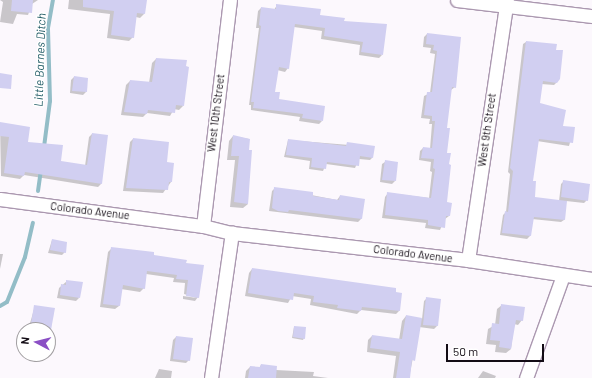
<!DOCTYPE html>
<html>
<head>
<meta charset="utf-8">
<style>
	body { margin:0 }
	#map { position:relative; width:592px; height:378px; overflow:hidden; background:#fcf8fd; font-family:Barlow,sans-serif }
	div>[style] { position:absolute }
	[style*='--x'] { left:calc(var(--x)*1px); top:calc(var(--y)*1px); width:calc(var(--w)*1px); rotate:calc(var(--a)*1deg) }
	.shadow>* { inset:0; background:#0003 }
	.stream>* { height:4px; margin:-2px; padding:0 2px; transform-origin:2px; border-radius:2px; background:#93bdc7 }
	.building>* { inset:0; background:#d1cff1 }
	.roads { filter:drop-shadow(1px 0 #ab98b0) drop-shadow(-1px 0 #ab98b0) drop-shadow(0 1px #ab98b0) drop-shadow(0 -1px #ab98b0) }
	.street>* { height:13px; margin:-6.5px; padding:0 6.5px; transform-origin:6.5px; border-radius:6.5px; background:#fff }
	span { translate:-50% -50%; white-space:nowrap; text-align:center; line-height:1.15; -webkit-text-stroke:3px #fff; paint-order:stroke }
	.street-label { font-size:11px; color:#130c15 }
	.water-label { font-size:12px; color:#1f5964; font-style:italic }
	.north { position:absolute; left:16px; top:322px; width:40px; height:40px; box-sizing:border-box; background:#fff; border:1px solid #a19ea1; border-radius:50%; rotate:277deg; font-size:11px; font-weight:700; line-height:16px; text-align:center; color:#130c15 }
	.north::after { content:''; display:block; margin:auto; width:14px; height:18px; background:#8b4fc5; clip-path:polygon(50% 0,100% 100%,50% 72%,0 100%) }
	.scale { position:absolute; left:446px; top:344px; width:98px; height:18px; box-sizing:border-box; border:2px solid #130c15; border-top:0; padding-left:5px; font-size:12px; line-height:14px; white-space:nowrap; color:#130c15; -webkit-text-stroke:3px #fff; paint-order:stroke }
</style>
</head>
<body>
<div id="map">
	<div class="shadow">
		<div style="clip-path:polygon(0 0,38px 0,32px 4px,28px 15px,17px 14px,13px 24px,0 22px,3px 2px)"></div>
		<div style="clip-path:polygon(69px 0,146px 0,144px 14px,140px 18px,136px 17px,133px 37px,129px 41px,107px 38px,110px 14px,68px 9px)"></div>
		<div style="clip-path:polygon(277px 5px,343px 22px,382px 55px,379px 58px,359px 55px,360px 45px,321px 39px,322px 31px,294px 27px,288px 68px,285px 72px,277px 70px,274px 93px,278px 100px,322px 121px,319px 124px,299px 121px,300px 117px,251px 110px,251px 105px,249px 105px,259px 28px,256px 28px,258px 11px,261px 8px,274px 10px)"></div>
		<div style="clip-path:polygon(427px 34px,460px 38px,455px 87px,451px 90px,445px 129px,446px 203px,449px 216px,445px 219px,440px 230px,425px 228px,426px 223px,382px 218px,385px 197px,388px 193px,429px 198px,432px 172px,430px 171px,431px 162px,419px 160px,420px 151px,423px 148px,430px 149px,432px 124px,429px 124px,430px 119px,421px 118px,424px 96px,430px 93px,435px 54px,430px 53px,431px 48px,423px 47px,424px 37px)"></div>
		<div style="clip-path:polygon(526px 42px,557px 82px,554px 85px,541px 84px,539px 104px,562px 127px,574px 128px,569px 146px,537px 141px,532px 182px,534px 198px,559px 201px,561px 184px,564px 181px,587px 200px,584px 203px,566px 201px,564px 220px,561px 222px,532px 219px,530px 236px,527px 239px,500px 235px,503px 215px,506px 212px,510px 174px,508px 172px,523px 44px)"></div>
		<div style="clip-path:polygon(156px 59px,183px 106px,179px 110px,174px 109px,170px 116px,147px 113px,143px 117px,121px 115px,126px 85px,130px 81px,149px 83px,152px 63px)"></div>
		<div style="clip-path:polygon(74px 77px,86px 92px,83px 95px,70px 93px,71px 80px)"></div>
		<div style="clip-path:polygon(0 123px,26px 143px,60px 162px,85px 166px,89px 137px,92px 134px,107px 136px,101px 184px,98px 187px,24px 175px,20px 179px,1px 176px)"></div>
		<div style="clip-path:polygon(233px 136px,249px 139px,248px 204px,243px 208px,230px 207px,235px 160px,227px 160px,229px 141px)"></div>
		<div style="clip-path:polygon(133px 139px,165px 162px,171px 182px,163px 193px,123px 191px,130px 142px)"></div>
		<div style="clip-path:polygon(288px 140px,374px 147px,372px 158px,370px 160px,359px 159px,355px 168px,326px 164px,323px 171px,309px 169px,310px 161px,284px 157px)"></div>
		<div style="clip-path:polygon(385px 162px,395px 181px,392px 184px,380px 182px,382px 164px)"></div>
		<div style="clip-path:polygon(275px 188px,337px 200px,340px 196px,364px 200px,361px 219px,358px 222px,269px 211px,272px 191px)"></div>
		<div style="clip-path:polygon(52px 240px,65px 252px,62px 255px,48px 253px)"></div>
		<div style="clip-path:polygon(112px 248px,185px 264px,198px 297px,195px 301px,183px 299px,183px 296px,197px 298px,184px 294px,185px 283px,173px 282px,174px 278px,146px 274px,144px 288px,140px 292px,121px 289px,119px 306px,115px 309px,100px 307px,108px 252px)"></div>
		<div style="clip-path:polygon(0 254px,3px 254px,0 269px)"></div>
		<div style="clip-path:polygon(252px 269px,401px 294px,399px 311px,396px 314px,361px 310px,357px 314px,310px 305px,311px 299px,292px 296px,288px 303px,245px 296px,249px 273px)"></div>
		<div style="clip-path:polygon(67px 281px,79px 298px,76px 301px,57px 298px,59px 288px)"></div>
		<div style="clip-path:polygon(427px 298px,440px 300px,437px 326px,434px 329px,419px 327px,409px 378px,393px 378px,396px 356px,367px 352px,368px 340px,372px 336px,399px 340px,402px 321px,406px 316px,422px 319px,424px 301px)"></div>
		<div style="clip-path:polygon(502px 305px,522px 320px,518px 325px,514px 324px,511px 349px,506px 353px,495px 352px,496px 345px,486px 344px,488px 329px,495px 325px,497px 309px)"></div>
		<div style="clip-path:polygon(35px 306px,53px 309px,48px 342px,48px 330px,28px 330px)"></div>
		<div style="clip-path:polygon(294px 327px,304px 338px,303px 340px,292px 338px)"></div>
		<div style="clip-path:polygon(176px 337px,189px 360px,186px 363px,170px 361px,173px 340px)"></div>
		<div style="clip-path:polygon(38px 354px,46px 354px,45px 358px,38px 361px)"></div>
		<div style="clip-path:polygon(261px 365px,276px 370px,314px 372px,313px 376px,328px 378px,245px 378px,246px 371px,250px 367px,259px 368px)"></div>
		<div style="clip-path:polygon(159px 369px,172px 371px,171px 378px,155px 378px)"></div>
		<div style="clip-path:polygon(483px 371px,496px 376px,495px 378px,478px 378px)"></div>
	</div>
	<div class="stream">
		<div style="--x:44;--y:147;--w:46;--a:-82.6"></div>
		<div style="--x:50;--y:101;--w:73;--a:-91.6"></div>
		<div style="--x:48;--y:28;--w:28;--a:-80"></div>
		<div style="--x:38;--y:191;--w:21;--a:-82"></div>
		<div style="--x:0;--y:306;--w:8;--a:-30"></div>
		<div style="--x:7;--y:302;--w:48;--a:-68.2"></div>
		<div style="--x:25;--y:257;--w:35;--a:-77"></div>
	</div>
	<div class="building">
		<div style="clip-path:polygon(12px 0,33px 0,32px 13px,11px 11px)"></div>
		<div style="clip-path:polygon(83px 0,147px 0,145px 14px,137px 13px,134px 38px,111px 35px,114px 11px,83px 7px)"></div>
		<div style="clip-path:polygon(276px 4px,321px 9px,320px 15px,345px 18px,344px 21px,387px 24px,383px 55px,361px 52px,363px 42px,324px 36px,325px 28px,295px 24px,289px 69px,279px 67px,275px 92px,280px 92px,279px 99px,325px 106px,323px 121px,302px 118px,303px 114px,253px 108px,254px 102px,251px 102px,261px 26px,259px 25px,261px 7px,276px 9px)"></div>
		<div style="clip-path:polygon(427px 33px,461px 37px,456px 88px,452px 87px,447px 128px,450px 128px,447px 153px,451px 153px,449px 164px,451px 165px,447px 202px,452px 203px,450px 216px,446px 216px,445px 228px,428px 225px,428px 220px,385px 215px,387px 192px,431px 198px,435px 169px,433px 168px,434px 159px,421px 158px,423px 147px,432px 148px,435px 121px,432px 121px,432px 116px,424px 115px,427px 92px,432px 92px,437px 51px,433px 50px,434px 45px,426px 44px)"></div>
		<div style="clip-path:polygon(526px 41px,557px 44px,556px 50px,563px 50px,560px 79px,557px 83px,543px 81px,540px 103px,566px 110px,563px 126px,575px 127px,573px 143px,539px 139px,533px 181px,536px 181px,535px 197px,567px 201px,565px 220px,534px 217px,531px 236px,502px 233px,505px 211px,508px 212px,513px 171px,510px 168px)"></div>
		<div style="clip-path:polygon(156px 58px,187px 60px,186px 66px,189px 67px,184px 106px,176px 105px,175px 113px,148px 110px,147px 114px,124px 112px,130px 80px,152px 82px)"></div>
		<div style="clip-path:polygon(0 73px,12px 75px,11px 89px,0 88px)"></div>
		<div style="clip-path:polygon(74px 76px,88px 78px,87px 92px,72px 91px)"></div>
		<div style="clip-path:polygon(0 122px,30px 127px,28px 142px,63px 145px,61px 161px,87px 165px,92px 133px,108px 135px,102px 184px,25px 172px,24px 176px,4px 173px,9px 137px,0 136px)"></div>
		<div style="clip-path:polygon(233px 135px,250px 139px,249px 150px,252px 150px,248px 204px,234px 202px,239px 156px,231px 156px)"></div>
		<div style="clip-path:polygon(133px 138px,169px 142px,167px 162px,174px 163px,172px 182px,169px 182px,168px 190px,126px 188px)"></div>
		<div style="clip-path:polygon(288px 139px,346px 146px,347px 142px,375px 146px,373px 158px,360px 156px,359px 166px,327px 162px,326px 169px,311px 167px,312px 158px,286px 155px)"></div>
		<div style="clip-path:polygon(385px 160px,398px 162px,396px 181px,382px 180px)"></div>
		<div style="clip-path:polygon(563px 180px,590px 184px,588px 201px,561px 197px)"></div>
		<div style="clip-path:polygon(274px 187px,313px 192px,313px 196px,339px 200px,340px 195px,365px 199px,362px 219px,289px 210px,288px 212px,278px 211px,272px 208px)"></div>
		<div style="clip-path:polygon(52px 239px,67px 242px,66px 253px,50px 250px)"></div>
		<div style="clip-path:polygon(111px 247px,154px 252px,154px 255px,187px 260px,186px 263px,204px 265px,199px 298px,186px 296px,188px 280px,176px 279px,177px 275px,147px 271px,145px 289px,123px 285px,120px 306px,103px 304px)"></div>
		<div style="clip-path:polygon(252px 268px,396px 288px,396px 292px,402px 293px,400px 311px,362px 307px,361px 311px,337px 308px,338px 305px,313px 302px,314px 296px,294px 293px,293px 300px,248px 293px)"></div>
		<div style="clip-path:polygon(66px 280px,83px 282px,80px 298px,60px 295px,61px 284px,66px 285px)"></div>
		<div style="clip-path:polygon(426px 297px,441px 299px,438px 326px,423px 325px)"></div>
		<div style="clip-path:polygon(501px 304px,525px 307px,523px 321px,516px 320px,511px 349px,499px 347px,500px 341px,490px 340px,492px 323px,499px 324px)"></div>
		<div style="clip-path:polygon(34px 305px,55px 308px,51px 330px,30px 330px)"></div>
		<div style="clip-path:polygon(406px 315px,422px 318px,415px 361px,412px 360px,410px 378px,396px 378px,400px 352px,370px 348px,372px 335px,402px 339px)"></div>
		<div style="clip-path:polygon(294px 326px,306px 327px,305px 339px,293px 337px)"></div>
		<div style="clip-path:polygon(176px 336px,193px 338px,190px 361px,173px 359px)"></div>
		<div style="clip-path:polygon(261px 364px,277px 366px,276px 378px,248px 378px,250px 366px,260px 367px)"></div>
	</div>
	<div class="roads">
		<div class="street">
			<div style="--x:457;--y:0;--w:136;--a:6.8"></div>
			<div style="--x:0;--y:199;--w:205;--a:7.6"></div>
			<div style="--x:203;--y:226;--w:30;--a:14"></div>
			<div style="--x:232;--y:233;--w:238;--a:6.5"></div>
			<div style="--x:468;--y:260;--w:125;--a:8.7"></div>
			<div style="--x:203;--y:226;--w:228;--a:-83.2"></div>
			<div style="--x:468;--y:260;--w:263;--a:-81.5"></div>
			<div style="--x:211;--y:378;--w:147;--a:-81.8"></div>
			<div style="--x:526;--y:378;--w:109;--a:-70.2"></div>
		</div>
	</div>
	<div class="street-label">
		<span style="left:216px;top:113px;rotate:-83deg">West 10th Street</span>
		<span style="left:487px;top:130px;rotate:-82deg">West 9th Street</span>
		<span style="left:90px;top:211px;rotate:7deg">Colorado Avenue</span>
		<span style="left:413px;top:254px;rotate:7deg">Colorado Avenue</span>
	</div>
	<div class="water-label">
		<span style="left:40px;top:60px;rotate:-88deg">Little Barnes Ditch</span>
	</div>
	<div class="north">N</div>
	<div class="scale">50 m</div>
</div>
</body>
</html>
